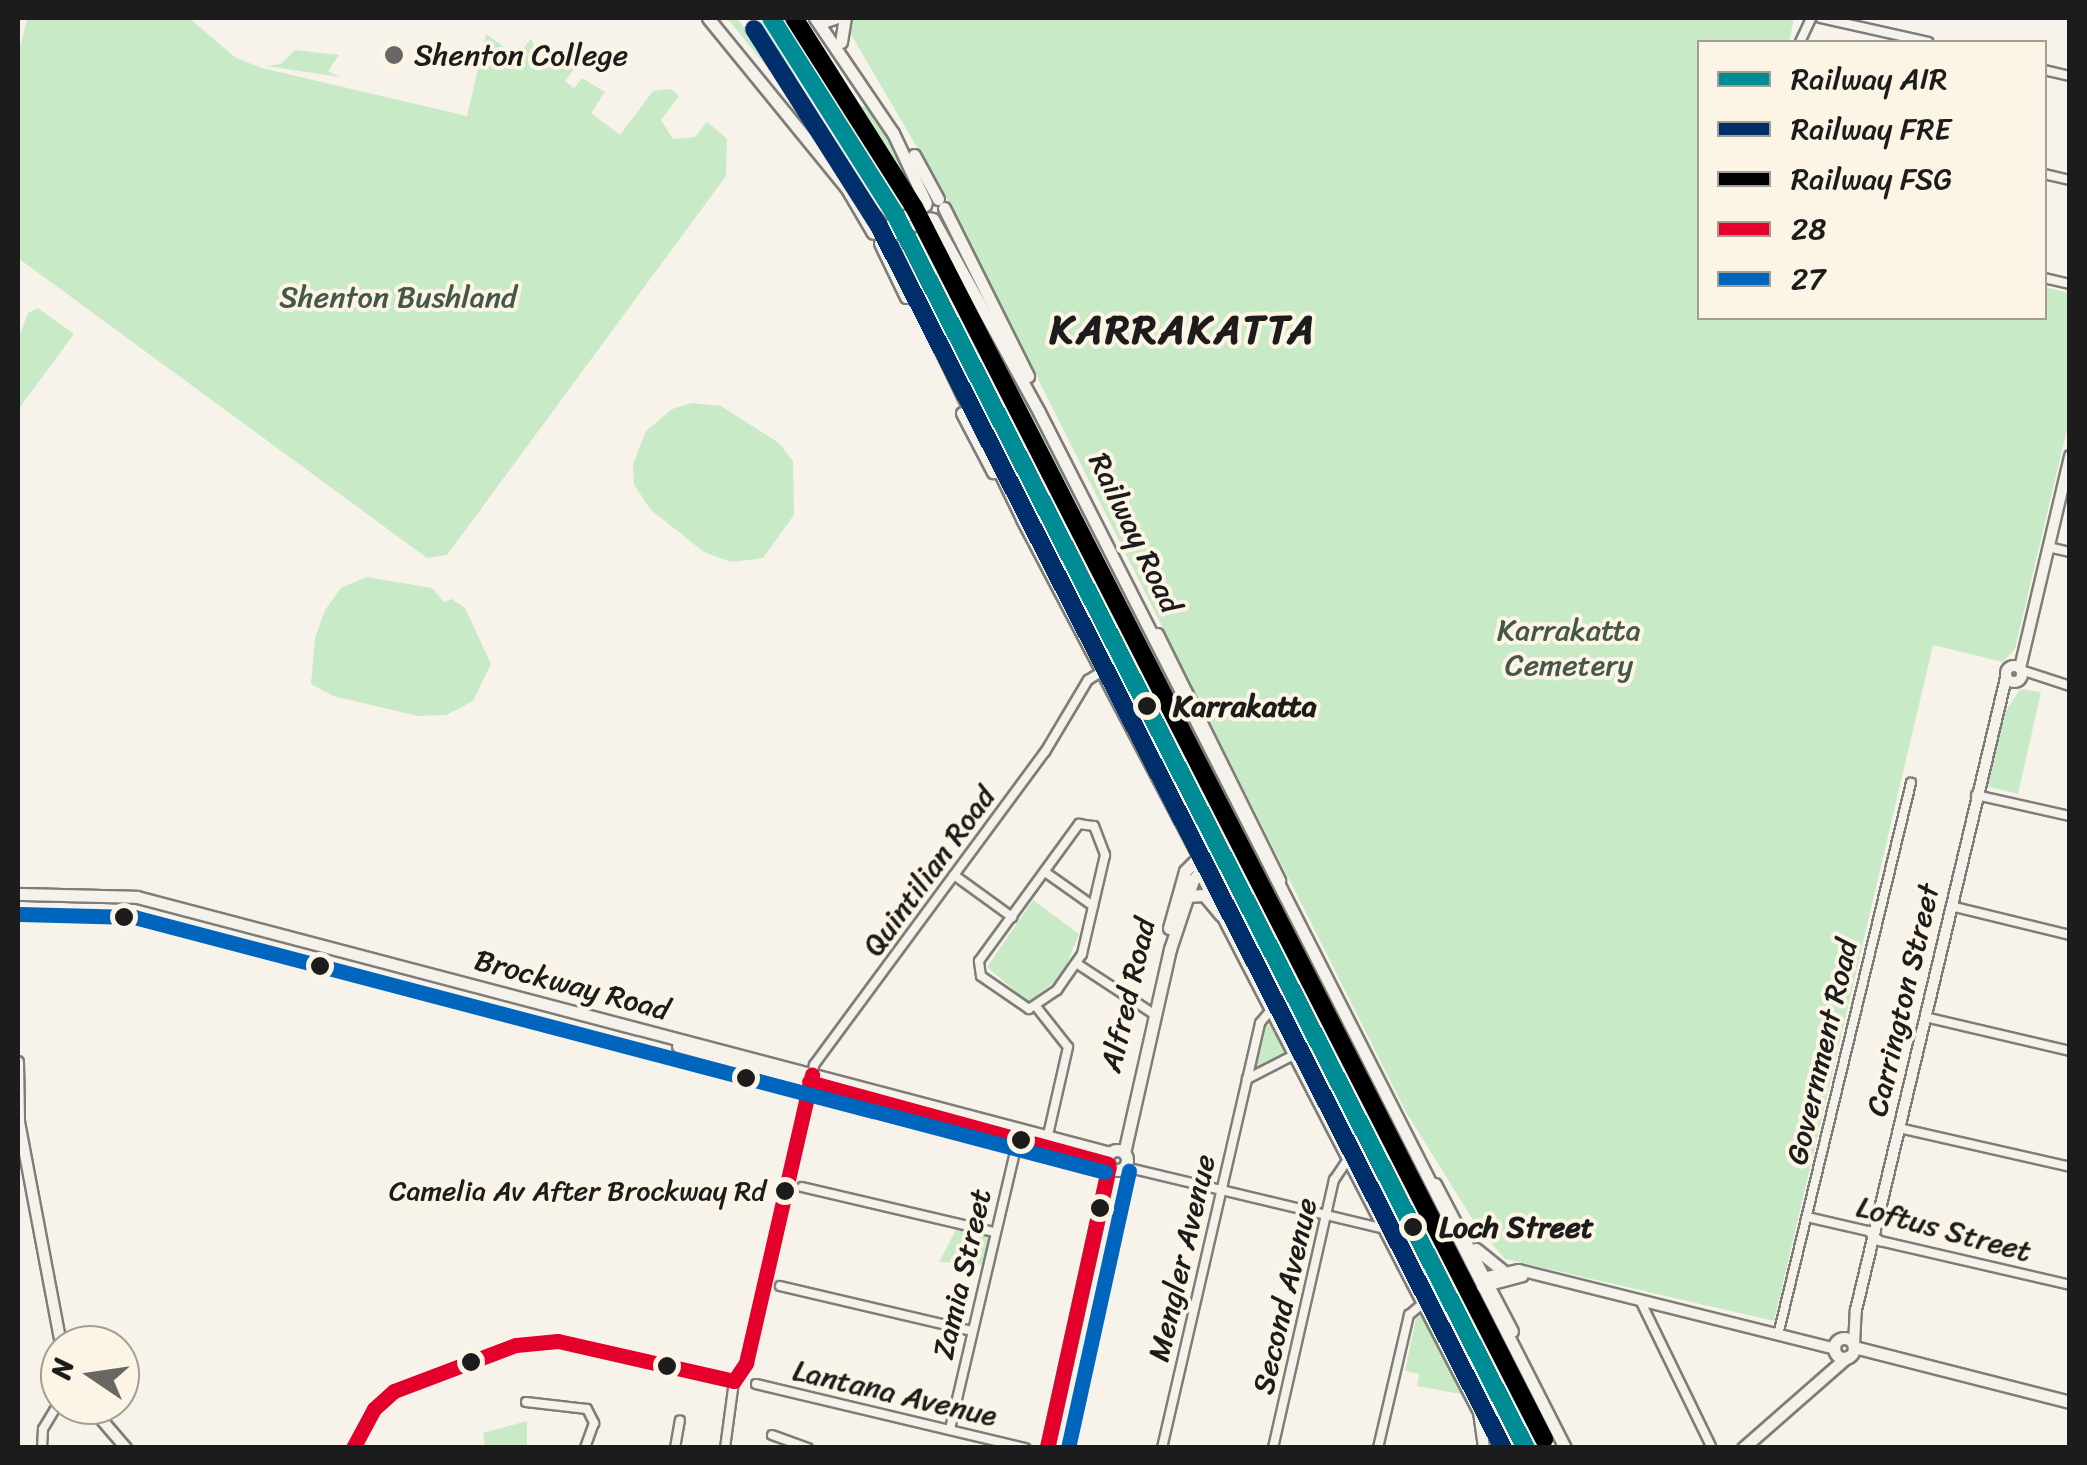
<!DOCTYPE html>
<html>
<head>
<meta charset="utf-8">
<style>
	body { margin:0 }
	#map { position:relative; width:2087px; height:1465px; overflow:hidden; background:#f7f3ea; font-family:Sriracha,sans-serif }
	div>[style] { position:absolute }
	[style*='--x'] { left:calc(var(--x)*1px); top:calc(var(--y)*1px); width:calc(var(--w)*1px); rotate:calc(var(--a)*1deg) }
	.green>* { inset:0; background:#c9eac7 }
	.roads { filter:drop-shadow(2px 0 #7f7d79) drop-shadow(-2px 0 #7f7d79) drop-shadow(0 2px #7f7d79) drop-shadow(0 -2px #7f7d79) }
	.street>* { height:8px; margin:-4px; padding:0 4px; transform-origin:4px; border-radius:4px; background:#f5f2ec }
	.secondary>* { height:10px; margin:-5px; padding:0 5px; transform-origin:5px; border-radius:5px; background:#f5f2ec }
	.secondary>.ring { margin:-5px; padding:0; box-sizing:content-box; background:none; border:10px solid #f5f2ec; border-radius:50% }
	.primary>* { height:11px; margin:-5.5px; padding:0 5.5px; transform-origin:5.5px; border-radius:5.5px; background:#f5f2ec }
	.primary>.ring { margin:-5.5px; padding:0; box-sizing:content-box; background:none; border:11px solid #f5f2ec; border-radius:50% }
	.bus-1>* { height:15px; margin:-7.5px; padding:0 7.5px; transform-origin:7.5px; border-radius:7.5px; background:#e4002b }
	.bus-2>* { height:15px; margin:-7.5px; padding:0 7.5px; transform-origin:7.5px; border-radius:7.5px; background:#0065bd }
	.rail-1>* { height:18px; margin:-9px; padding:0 9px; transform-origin:9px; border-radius:9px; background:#008c95 }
	.rail-2>* { height:18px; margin:-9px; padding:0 9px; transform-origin:9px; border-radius:9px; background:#002f6c }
	.rail-3>* { height:18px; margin:-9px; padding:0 9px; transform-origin:9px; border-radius:9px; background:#000 }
	.dots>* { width:28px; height:28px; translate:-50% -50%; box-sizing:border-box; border:5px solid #fcf5e5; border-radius:50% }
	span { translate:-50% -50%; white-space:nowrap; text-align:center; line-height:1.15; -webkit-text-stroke:8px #fcf5e5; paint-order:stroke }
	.bus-label { font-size:28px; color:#1c1c1c }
	.right { translate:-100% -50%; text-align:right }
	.poi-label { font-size:30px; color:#1c1c1c }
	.left { translate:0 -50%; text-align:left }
	.park-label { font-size:30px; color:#455847 }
	.street-label { font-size:30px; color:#1c1c1c }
	.stop-label { font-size:30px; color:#1c1c1c; font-weight:700 }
	.district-label { font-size:40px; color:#1c1c1c; font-weight:700; letter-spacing:2.5px }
	.frame { position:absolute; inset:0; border:20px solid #1c1c1c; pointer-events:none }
	.legend { position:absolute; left:1697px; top:40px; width:350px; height:280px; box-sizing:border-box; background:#fcf5e5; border:2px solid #a29e95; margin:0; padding:12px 18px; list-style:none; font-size:30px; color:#1c1c1c }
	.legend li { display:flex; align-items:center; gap:20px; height:50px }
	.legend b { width:50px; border:2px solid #a29e95 }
	.north { position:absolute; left:40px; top:1325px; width:100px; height:100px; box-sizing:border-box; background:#fcf5e5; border:2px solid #a29e95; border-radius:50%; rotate:283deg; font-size:28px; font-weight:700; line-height:40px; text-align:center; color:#1c1c1c }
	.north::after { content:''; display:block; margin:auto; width:35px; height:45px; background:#696764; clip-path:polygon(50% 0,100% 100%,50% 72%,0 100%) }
</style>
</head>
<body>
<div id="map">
	<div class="green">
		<div style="clip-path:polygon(27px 18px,189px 18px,236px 58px,262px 68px,467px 116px,486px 34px,517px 56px,531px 39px,540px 57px,547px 49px,574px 69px,565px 81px,574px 88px,582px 78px,605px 92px,591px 113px,620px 135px,653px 91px,671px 89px,679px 96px,661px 120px,673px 139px,695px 137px,707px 122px,727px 139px,726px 176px,447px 555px,427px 558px,18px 258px,18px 56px)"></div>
		<div style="clip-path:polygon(737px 18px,747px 32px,762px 22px,794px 73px,804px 113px,727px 18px)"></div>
		<div style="clip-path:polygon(848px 18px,1794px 18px,1789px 42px,1700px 42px,1700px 318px,2044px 318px,2045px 287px,2069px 293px,2069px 421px,2015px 649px,2003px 662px,1933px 645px,1774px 1321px,1505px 1259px,1478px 1228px,1406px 1112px,949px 202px,846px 26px)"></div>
		<div style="clip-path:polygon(295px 50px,339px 55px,328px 71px,340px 77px,266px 66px,281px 64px)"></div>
		<div style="clip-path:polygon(845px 101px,869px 108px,899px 156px,916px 193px,909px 209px,875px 132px,863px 130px)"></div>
		<div style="clip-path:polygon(954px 263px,1019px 384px,1021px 393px,1009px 392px,968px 314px,949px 275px)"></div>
		<div style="clip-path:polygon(38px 308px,74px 334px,18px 410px,19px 337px,28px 313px)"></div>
		<div style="clip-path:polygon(692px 403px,721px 406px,779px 443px,793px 461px,794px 515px,763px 558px,731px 562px,704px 552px,651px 510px,634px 485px,633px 464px,646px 431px,672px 409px)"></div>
		<div style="clip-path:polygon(1027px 403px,1072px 491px,1063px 495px,1046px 475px,1019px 411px)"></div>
		<div style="clip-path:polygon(367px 577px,432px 588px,444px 602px,452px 599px,465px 608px,491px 664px,473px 701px,446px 715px,418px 716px,333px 696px,311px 684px,315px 638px,325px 610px,341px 588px)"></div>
		<div style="clip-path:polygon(2020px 689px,2041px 692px,2018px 794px,1986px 786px,2002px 717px)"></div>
		<div style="clip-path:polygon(1033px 900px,1079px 934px,1062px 976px,1028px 1002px,987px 967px)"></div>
		<div style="clip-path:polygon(1271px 1024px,1285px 1052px,1259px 1067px,1254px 1065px,1263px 1027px)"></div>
		<div style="clip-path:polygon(958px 1226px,989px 1237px,984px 1265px,939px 1262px)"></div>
		<div style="clip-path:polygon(1424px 1314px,1466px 1395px,1417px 1386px,1419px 1374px,1405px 1371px,1416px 1318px)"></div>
		<div style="clip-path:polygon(527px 1421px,527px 1447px,485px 1447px,483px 1433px)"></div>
	</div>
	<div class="roads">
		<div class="street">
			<div style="--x:1821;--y:18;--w:110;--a:12.6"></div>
			<div style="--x:1800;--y:42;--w:26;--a:-65"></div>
			<div style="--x:2044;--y:70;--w:27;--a:13"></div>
			<div style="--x:2044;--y:174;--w:27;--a:13"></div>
			<div style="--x:2044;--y:278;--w:27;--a:13"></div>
			<div style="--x:2048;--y:547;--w:23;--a:13"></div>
			<div style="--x:2021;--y:670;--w:52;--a:18.1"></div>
			<div style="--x:1976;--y:795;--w:96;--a:12.6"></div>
			<div style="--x:1079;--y:824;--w:15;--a:8"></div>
			<div style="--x:1094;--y:826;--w:31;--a:69"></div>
			<div style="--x:1105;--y:855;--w:102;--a:103.1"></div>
			<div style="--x:1082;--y:954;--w:44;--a:124.8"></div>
			<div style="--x:1057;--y:990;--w:34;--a:146"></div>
			<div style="--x:1029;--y:1009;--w:58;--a:-145.5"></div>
			<div style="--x:981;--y:976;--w:15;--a:-98"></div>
			<div style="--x:979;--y:961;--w:170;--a:-53.9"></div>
			<div style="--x:1045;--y:872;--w:59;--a:35.3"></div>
			<div style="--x:954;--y:875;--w:72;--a:35.9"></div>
			<div style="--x:1951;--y:906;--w:122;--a:13.7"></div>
			<div style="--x:1079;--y:965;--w:90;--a:33.2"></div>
			<div style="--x:1038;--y:1009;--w:48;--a:51.7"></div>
			<div style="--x:1068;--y:1047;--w:99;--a:102.8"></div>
			<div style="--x:1925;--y:1017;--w:149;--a:13.2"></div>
			<div style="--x:1247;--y:1079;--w:53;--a:-27.1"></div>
			<div style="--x:1899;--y:1128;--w:175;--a:12.8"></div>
			<div style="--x:1125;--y:1167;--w:267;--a:13.4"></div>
			<div style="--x:802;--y:1187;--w:197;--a:13.2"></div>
			<div style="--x:1807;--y:1217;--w:63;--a:12.9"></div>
			<div style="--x:1868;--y:1231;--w:16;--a:40"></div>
			<div style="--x:1880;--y:1241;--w:195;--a:13"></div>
			<div style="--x:780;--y:1286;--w:197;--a:13.2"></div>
			<div style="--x:1641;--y:1302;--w:160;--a:64.1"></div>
			<div style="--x:1779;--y:1331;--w:564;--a:-76.46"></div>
			<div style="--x:756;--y:1384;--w:277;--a:13.4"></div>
			<div style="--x:526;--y:1402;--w:61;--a:6.5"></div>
			<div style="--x:587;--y:1409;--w:16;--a:63"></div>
			<div style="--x:594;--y:1423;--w:27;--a:110"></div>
			<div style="--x:950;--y:1429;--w:307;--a:-76.8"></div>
			<div style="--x:772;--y:1435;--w:38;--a:20"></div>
			<div style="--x:42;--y:1448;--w:19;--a:-87"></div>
			<div style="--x:43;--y:1429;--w:33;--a:-59"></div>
			<div style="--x:353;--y:1448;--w:44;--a:-61.7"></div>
			<div style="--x:374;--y:1409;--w:27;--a:-42"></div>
			<div style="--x:394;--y:1391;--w:130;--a:-20.7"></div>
			<div style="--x:516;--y:1345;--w:42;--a:-5.4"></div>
			<div style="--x:558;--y:1341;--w:180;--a:12.8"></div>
			<div style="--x:675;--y:1448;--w:28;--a:-80"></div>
			<div style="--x:725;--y:1448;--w:68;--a:-82.3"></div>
			<div style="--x:734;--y:1381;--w:22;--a:-56"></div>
			<div style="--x:746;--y:1363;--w:306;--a:-77.1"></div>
			<div style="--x:814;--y:1065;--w:389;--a:-53.6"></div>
			<div style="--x:1045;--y:752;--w:84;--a:-59.2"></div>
			<div style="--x:1088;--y:680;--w:15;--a:-32"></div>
			<div style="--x:1162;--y:1448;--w:436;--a:-77"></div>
			<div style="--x:1260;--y:1023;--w:17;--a:-50"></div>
			<div style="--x:1273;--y:1448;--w:275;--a:-77.2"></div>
			<div style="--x:1334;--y:1180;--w:25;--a:-56"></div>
			<div style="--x:1378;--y:1448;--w:137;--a:-76.9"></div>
			<div style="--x:1409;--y:1315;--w:17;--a:-40"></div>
		</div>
		<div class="secondary">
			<div style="--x:823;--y:18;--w:7;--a:117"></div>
			<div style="--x:820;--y:24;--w:20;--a:-18"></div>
			<div class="ring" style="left:2006px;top:666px;width:6px;height:6px"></div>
			<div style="--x:2020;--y:668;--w:218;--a:-76.7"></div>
			<div style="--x:1199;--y:871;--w:609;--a:62.64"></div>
			<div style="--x:1479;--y:1412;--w:36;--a:82"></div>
			<div style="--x:18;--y:1062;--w:60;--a:89"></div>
			<div style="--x:19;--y:1122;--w:227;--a:79.3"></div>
			<div style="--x:1479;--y:1279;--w:41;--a:-12.7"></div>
			<div style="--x:1519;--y:1270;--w:326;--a:14"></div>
			<div style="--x:1482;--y:1287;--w:42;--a:-15"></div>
			<div style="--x:1854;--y:1344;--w:34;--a:-87"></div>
			<div style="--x:1856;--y:1310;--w:650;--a:-76.65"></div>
			<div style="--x:89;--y:1405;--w:57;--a:49.3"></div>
		</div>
		<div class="primary">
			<div style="--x:708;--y:18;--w:218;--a:50.8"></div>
			<div style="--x:846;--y:187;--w:53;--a:59.6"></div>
			<div style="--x:815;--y:18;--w:139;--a:55.9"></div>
			<div style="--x:893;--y:133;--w:77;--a:64.8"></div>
			<div style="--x:841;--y:42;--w:24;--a:-81"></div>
			<div style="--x:914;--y:155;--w:50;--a:61.4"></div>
			<div style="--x:944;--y:208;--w:188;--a:63.4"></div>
			<div style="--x:868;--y:209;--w:23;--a:49"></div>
			<div style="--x:933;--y:219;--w:220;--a:61.2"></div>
			<div style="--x:1039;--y:412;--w:1162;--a:63.08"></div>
			<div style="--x:886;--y:227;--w:45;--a:-29.4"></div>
			<div style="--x:890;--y:235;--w:43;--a:-23"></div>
			<div style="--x:888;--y:240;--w:310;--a:64.3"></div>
			<div style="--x:1022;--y:519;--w:393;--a:62.3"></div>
			<div style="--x:1205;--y:867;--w:18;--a:133"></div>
			<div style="--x:1193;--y:880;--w:73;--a:108.4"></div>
			<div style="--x:1170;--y:949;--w:209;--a:102.7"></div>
			<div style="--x:880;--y:243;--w:60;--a:64.3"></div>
			<div style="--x:962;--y:413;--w:67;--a:62.3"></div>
			<div style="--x:1157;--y:634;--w:275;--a:63.6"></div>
			<div style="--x:18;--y:894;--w:119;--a:1.4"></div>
			<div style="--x:137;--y:897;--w:1006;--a:14.74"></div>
			<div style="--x:1187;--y:896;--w:17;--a:-3"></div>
			<div style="--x:1204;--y:895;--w:26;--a:50"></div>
			<div style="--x:1169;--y:928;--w:59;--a:-74.3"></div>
			<div style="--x:1185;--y:871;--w:21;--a:-45"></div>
			<div style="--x:678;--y:1046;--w:181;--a:15"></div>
			<div class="ring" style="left:1107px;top:1150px;width:9px;height:9px"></div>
			<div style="--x:1084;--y:1154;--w:26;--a:23"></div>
			<div style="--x:1435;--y:1184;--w:166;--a:62.4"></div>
			<div style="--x:1476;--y:1249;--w:33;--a:39"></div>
			<div class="ring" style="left:1834px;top:1338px;width:9px;height:9px"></div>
			<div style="--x:1854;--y:1347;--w:223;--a:14.3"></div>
			<div style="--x:1047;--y:1448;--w:288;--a:-77.6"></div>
			<div style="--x:1743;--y:1448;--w:138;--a:-41.2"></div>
		</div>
	</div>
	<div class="bus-1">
		<div style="--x:809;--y:1082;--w:310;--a:15.3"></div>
		<div style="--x:734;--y:1381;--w:22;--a:-56"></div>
		<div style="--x:746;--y:1363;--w:296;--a:-77.1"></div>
		<div style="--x:353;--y:1448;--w:44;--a:-61.7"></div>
		<div style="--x:374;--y:1409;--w:27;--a:-42"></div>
		<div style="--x:394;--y:1391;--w:130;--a:-20.7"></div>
		<div style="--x:516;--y:1345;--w:42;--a:-5.4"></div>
		<div style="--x:558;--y:1341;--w:180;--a:12.8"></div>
		<div style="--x:1047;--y:1448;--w:288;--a:-77.6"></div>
	</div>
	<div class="bus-2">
		<div style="--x:18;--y:914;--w:116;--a:1.5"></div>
		<div style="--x:134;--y:917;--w:1004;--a:14.71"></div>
		<div style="--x:1068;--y:1448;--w:284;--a:-77.6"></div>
	</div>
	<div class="rail-1">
		<div style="--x:771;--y:18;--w:234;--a:57.7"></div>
		<div style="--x:896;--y:216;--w:1384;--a:62.92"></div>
	</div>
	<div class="rail-2">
		<div style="--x:754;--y:29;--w:233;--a:57.6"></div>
		<div style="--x:879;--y:226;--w:1372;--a:62.95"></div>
	</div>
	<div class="rail-3">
		<div style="--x:794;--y:18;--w:224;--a:57.6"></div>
		<div style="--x:914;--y:207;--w:1384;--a:62.92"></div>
	</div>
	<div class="dots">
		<div style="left:394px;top:55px;background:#696764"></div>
		<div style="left:1147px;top:706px;background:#1c1c1c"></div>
		<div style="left:124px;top:917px;background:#1c1c1c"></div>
		<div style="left:320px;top:966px;background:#1c1c1c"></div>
		<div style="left:746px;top:1078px;background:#1c1c1c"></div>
		<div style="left:1021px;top:1140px;background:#1c1c1c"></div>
		<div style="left:785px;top:1191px;background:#1c1c1c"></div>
		<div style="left:1100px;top:1208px;background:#1c1c1c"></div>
		<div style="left:1413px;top:1227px;background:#1c1c1c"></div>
		<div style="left:471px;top:1362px;background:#1c1c1c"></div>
		<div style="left:667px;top:1366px;background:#1c1c1c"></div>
	</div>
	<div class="bus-label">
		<span class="right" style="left:766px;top:1191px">Camelia Av After Brockway Rd</span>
	</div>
	<div class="poi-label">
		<span class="left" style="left:414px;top:55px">Shenton College</span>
	</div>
	<div class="park-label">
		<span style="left:398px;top:297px">Shenton Bushland</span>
		<span style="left:1569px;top:647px">Karrakatta<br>Cemetery</span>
	</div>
	<div class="street-label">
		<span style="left:1135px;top:533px;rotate:64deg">Railway Road</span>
		<span style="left:929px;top:871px;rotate:-54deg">Quintilian Road</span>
		<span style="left:572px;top:985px;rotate:15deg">Brockway Road</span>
		<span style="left:1128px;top:995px;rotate:-77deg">Alfred Road</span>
		<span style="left:1903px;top:1000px;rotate:-77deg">Carrington Street</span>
		<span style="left:1822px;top:1052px;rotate:-77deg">Government Road</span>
		<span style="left:1944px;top:1229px;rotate:15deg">Loftus Street</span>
		<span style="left:1182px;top:1258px;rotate:-77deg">Mengler Avenue</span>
		<span style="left:962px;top:1274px;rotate:-77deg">Zamia Street</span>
		<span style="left:1285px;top:1296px;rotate:-77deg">Second Avenue</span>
		<span style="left:895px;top:1393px;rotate:13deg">Lantana Avenue</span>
	</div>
	<div class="stop-label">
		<span class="left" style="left:1173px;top:706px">Karrakatta</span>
		<span class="left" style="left:1439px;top:1227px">Loch Street</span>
	</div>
	<div class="district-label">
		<span style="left:1183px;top:330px">KARRAKATTA</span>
	</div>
	<div class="frame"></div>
	<ul class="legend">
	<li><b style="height:12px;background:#008c95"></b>Railway AIR</li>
	<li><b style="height:12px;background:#002f6c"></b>Railway FRE</li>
	<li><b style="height:12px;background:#000"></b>Railway FSG</li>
	<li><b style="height:12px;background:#e4002b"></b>28</li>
	<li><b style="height:12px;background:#0065bd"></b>27</li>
	</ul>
	<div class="north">N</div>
</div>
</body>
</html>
